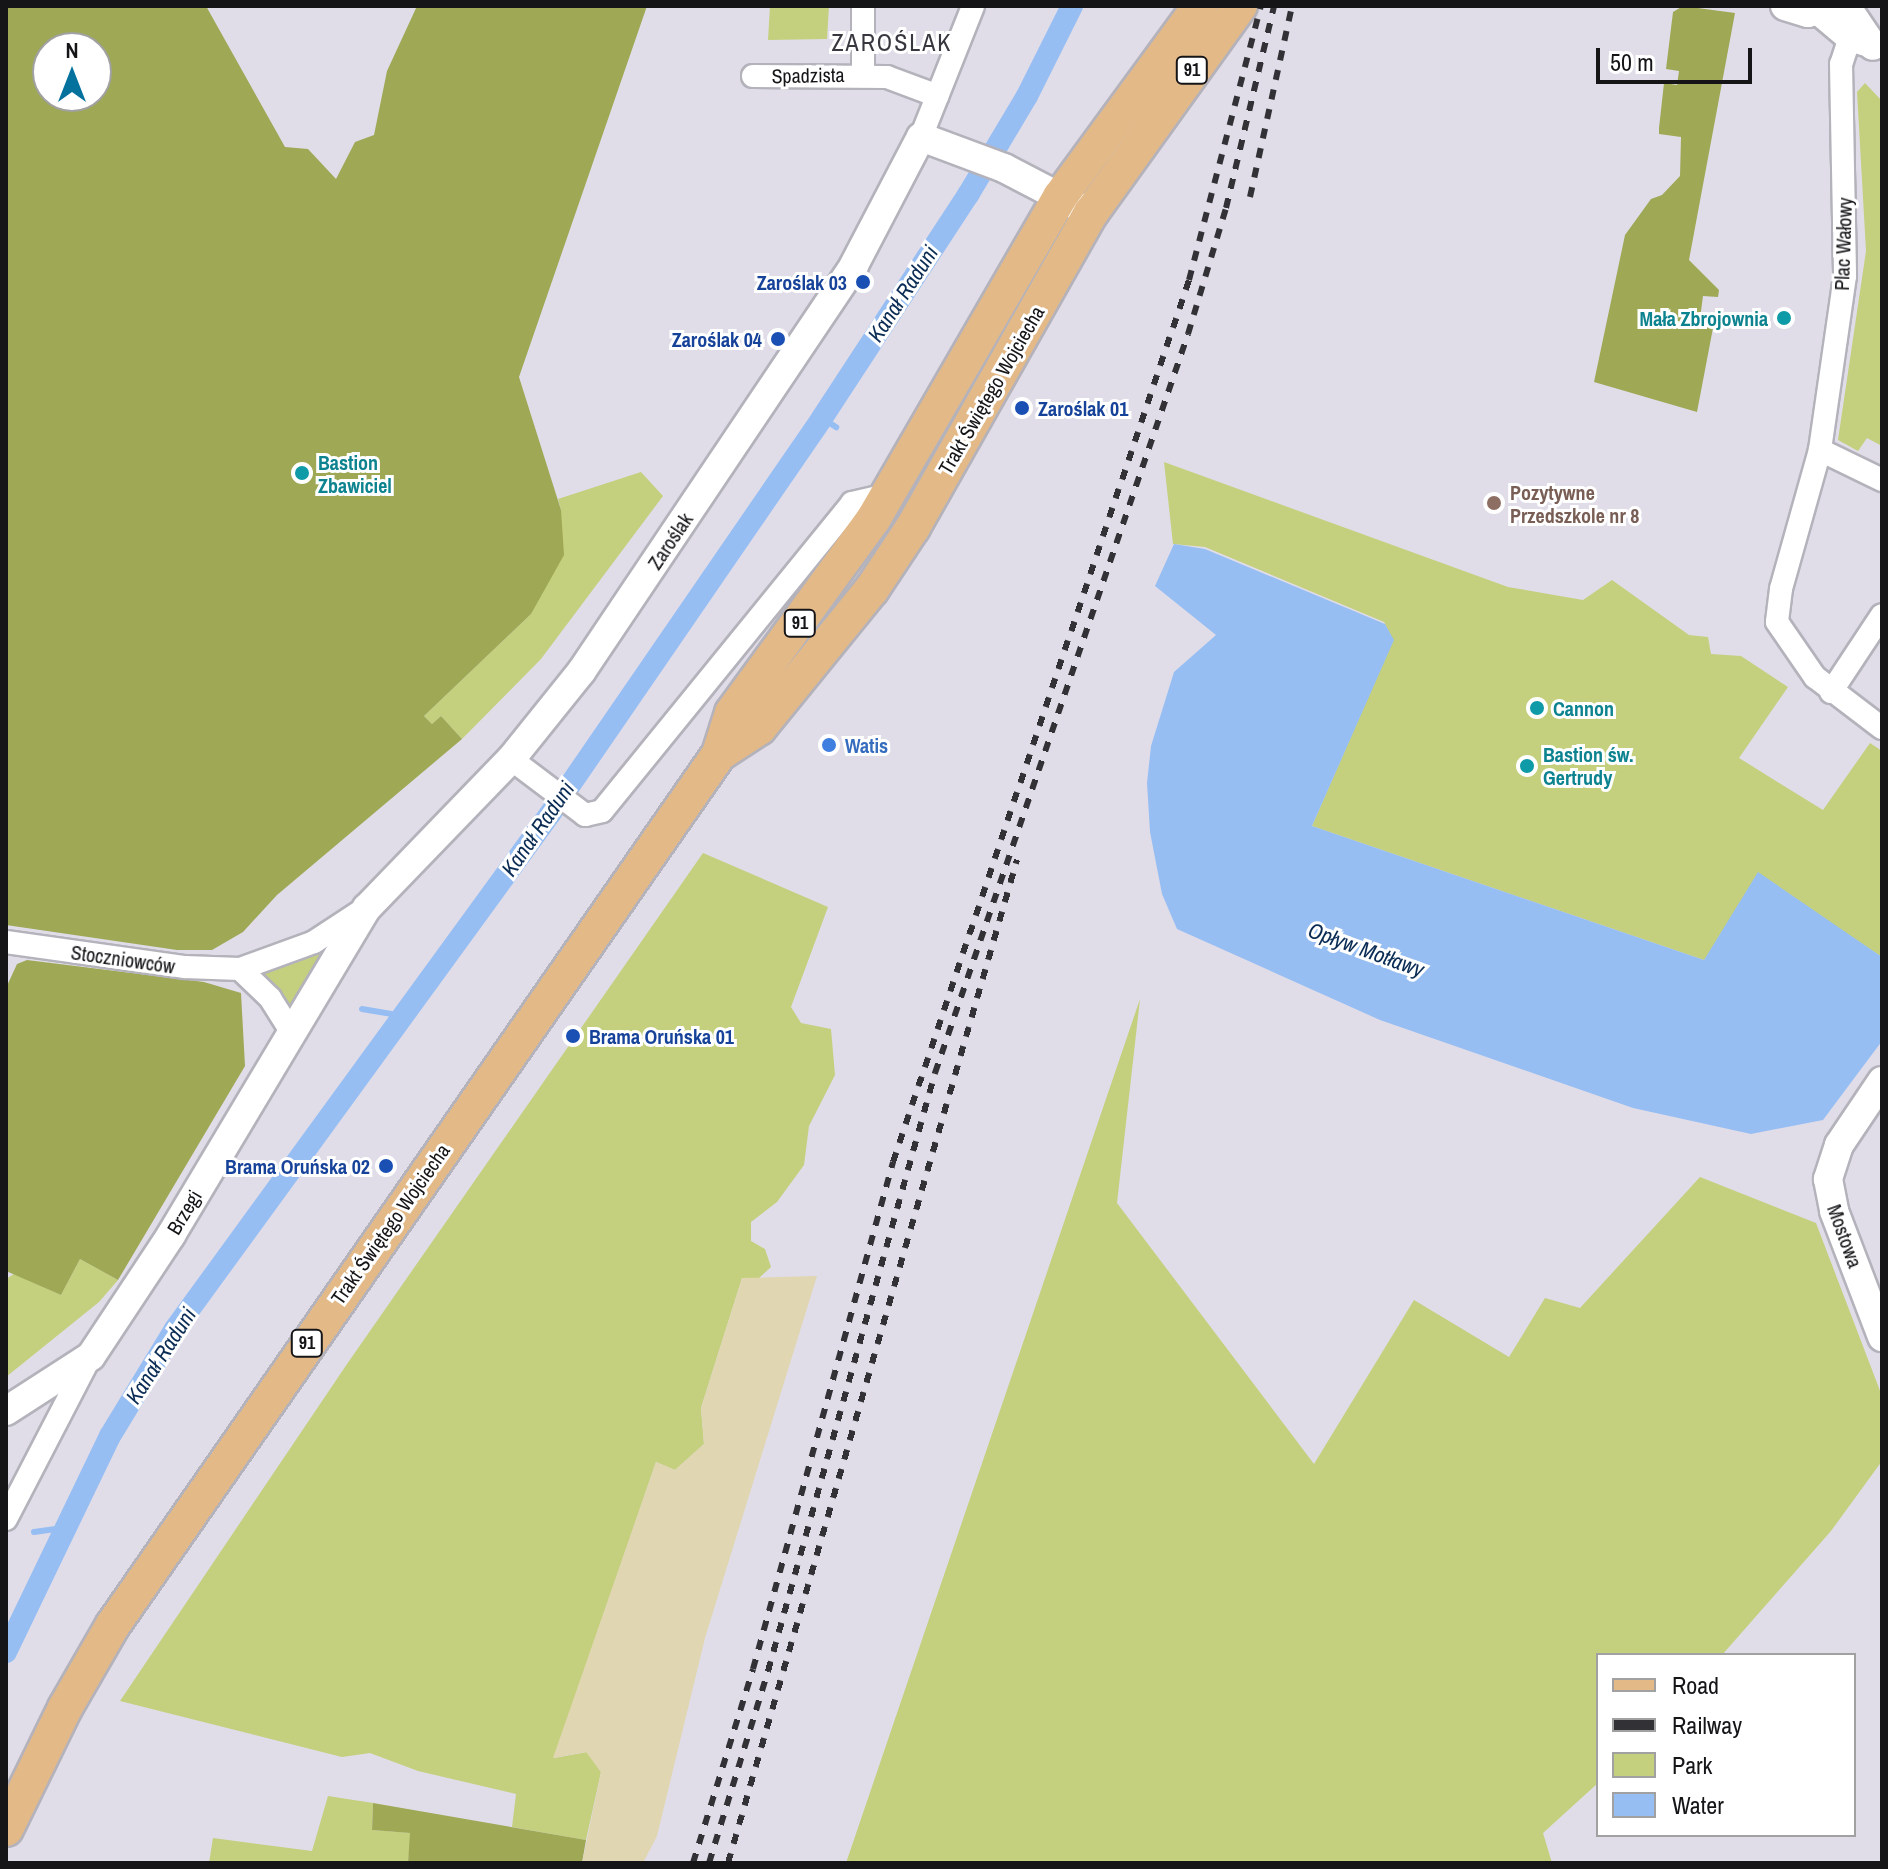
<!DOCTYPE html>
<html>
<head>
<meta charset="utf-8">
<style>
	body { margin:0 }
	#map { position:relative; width:1888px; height:1869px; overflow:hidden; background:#e0dde8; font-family:"Archivo Narrow",sans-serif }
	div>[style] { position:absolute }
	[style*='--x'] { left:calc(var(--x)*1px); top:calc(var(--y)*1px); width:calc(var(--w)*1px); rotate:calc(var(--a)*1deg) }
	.green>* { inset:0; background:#c4d07d }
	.forest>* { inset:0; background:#9ea855 }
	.sand>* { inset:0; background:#e0d6b1 }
	.water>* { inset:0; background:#97bef3 }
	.stream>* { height:6px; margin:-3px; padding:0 3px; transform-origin:3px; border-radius:3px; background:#97bef3 }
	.canal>* { height:22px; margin:-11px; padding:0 11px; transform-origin:11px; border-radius:11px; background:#97bef3 }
	.roads { filter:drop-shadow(2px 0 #b4b2bb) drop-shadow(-2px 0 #b4b2bb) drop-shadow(0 2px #b4b2bb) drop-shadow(0 -2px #b4b2bb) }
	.minor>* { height:22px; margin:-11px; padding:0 11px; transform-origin:11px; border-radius:11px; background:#fff }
	.tertiary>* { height:28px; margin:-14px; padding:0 14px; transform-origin:14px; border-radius:14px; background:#fff }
	.primary>* { height:34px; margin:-17px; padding:0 17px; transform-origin:17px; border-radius:17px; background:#e3b988 }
	.rail>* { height:6px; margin-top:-3px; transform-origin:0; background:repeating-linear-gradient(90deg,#323135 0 10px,transparent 0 20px) }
	.dots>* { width:22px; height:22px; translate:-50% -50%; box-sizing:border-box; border:4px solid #fff; border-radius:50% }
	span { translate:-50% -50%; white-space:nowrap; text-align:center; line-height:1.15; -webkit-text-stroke:6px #fff; paint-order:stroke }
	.shield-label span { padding:2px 6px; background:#fff; border:2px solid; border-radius:6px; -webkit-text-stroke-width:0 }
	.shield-label { font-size:18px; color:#151417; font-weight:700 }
	.street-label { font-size:20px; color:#151417 }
	.transit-label { font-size:20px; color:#164399; font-weight:700 }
	.right { translate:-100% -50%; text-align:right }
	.left { translate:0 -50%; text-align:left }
	.culture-label { font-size:20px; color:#0d838f; font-weight:700 }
	.education-label { font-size:20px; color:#785e54; font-weight:700 }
	.shop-label { font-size:20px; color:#366cbe; font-weight:700 }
	.water-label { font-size:22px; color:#0a2c54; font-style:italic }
	.quarter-label { font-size:24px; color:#38363e; letter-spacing:2px }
	.frame { position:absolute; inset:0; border:8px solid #151417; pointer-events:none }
	.legend { position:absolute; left:1596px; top:1653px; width:260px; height:184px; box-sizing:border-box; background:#fff; border:2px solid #a1a1a2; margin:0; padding:10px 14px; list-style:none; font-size:24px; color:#151417 }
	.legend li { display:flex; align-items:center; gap:16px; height:40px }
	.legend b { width:40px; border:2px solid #a1a1a2 }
	.north { position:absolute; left:32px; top:32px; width:80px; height:80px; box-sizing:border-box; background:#fff; border:2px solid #a1a1a2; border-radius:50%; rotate:0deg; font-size:22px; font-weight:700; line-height:32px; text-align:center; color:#151417 }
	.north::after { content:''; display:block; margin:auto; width:28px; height:36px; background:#05719d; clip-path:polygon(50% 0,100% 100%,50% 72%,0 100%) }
	.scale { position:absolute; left:1596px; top:48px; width:156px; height:36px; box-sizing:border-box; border:4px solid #151417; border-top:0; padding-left:10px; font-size:24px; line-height:28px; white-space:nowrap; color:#151417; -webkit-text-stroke:6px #fff; paint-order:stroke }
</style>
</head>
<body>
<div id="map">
	<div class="green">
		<div style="clip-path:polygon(770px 6px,829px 6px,827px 39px,768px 40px)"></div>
		<div style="clip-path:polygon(1865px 83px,1882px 101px,1882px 446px,1867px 438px,1858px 451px,1838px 440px,1866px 251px,1857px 92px)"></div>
		<div style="clip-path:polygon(1164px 462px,1508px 587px,1583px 600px,1612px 580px,1689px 635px,1708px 637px,1711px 654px,1741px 656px,1788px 687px,1739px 758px,1823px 810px,1870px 743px,1882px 751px,1882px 957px,1787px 894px,1704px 960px,1312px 826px,1393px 640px,1384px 622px,1205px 547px,1173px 544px)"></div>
		<div style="clip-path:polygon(641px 472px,663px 496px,541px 659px,462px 739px,441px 716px,432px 724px,424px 716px,531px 614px,561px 510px,558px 499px)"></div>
		<div style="clip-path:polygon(703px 853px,828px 907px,791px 1007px,801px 1023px,831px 1029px,835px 1075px,809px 1126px,804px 1165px,777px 1202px,751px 1222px,751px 1241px,765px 1249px,771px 1267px,759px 1278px,742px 1278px,701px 1408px,704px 1444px,675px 1470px,656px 1462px,554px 1758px,587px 1752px,601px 1772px,586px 1840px,512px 1827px,516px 1794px,418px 1771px,370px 1753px,342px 1757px,120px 1701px,347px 1364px)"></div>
		<div style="clip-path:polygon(323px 948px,328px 949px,291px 1009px,263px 974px)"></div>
		<div style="clip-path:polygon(1140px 999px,1117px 1203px,1314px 1464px,1414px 1300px,1509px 1357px,1545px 1298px,1580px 1308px,1700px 1177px,1816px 1223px,1882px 1396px,1882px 1461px,1831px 1531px,1722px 1655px,1598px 1655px,1598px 1783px,1543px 1833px,1552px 1863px,846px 1863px)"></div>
		<div style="clip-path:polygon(80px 1259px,118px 1280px,99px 1302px,6px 1377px,6px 1279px,14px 1274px,61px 1295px)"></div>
		<div style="clip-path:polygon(328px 1796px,373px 1803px,372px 1830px,411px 1833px,408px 1863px,209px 1863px,213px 1838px,312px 1851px)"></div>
	</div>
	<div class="forest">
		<div style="clip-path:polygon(evenodd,6px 6px,206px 6px,285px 147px,308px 149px,336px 179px,355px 142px,374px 135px,387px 71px,417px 6px,647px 6px,519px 377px,561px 510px,564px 555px,531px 614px,424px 716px,432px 724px,441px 716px,462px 739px,277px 895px,243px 932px,212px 950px,177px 950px,6px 925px,6px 6px,48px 48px,96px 48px,96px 96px,48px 96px,48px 48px)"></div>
		<div style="clip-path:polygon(1683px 6px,1735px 13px,1689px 260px,1719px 290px,1718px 297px,1703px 296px,1699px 326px,1713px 328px,1697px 412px,1594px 382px,1625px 235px,1651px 199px,1662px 195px,1680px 176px,1681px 137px,1659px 134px,1659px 128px,1664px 83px,1677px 85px,1679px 71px,1666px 69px,1673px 12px)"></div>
		<div style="clip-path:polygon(27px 960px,204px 982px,241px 993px,245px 1066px,118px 1280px,80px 1259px,61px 1295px,6px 1271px,6px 988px,17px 964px)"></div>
		<div style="clip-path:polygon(373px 1803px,586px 1840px,582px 1863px,408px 1863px,410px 1833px,372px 1830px)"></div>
	</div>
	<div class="sand">
		<div style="clip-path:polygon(817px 1276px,705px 1638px,657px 1836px,643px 1863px,582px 1863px,601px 1772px,586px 1752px,553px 1758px,656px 1462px,675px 1470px,704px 1444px,701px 1408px,742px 1278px)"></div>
	</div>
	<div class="water">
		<div style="clip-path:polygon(1174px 544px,1205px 549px,1385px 624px,1394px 640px,1312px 826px,1704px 960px,1758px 872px,1882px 957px,1882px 1041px,1823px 1120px,1751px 1134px,1633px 1108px,1380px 1020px,1177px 929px,1162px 894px,1150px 832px,1147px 783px,1151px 746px,1174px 672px,1216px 635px,1155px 586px)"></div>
	</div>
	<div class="stream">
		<div style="--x:822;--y:418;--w:17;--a:33"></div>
		<div style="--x:362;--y:1009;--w:43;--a:9.5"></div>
		<div style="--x:34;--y:1532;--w:29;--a:-8"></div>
	</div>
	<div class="canal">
		<div style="--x:6;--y:1652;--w:240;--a:-64.3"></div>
		<div style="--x:110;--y:1436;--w:125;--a:-58.7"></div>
		<div style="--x:175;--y:1329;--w:637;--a:-53.94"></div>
		<div style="--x:550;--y:814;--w:480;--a:-55.5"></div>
		<div style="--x:822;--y:418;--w:267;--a:-56.8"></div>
		<div style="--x:968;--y:195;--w:115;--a:-59.2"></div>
		<div style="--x:1027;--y:96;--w:101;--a:-63.4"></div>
	</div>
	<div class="roads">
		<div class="minor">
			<div style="--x:1850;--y:37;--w:28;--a:108"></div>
			<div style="--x:1841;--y:64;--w:212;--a:88.9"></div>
			<div style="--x:1845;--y:276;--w:176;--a:98.2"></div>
			<div style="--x:1820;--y:450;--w:144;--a:105.7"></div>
			<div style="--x:1781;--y:589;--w:33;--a:97"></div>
			<div style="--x:1777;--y:622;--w:67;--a:55.4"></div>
			<div style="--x:1815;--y:677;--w:84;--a:37.3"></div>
			<div style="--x:863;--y:75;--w:69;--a:-90"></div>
			<div style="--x:753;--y:76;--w:134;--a:0.4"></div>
			<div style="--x:887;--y:77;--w:54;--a:20.4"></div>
			<div style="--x:921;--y:137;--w:141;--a:-68.3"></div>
			<div style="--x:1820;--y:450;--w:69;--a:25.8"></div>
			<div style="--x:1831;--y:692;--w:92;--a:-56.5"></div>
			<div style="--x:511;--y:759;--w:93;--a:37.1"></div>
			<div style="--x:585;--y:815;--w:17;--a:-13"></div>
			<div style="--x:602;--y:811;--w:397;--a:-50.9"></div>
			<div style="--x:852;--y:503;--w:36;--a:-13"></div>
			<div style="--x:6;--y:942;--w:181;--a:8"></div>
			<div style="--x:185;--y:967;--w:55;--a:2.1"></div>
			<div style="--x:240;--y:969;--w:79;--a:-20"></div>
			<div style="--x:314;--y:942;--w:62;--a:-33.2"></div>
			<div style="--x:240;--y:969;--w:42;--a:44"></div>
			<div style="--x:270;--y:998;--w:41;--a:57.8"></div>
			<div style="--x:6;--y:1519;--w:182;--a:-62.6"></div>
		</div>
		<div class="tertiary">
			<div style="--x:1785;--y:6;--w:24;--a:17"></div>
			<div style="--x:1808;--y:13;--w:17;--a:-24"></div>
			<div style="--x:1846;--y:6;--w:48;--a:56"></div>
			<div style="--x:1818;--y:10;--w:42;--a:40.2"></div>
			<div style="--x:1850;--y:37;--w:21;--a:17"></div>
			<div style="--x:1882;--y:1081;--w:77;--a:123.9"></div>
			<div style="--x:1839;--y:1145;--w:36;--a:108"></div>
			<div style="--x:1828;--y:1179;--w:33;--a:79"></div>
			<div style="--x:1834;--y:1211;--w:135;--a:69.1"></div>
			<div style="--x:6;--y:1411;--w:101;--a:-32.9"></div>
			<div style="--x:91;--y:1356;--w:145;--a:-56.5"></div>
			<div style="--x:171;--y:1235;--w:381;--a:-59.1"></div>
			<div style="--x:367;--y:908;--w:207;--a:-46"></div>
			<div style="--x:511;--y:759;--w:112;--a:-51.2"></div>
			<div style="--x:581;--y:672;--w:490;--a:-56.1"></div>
			<div style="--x:854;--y:265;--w:144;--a:-62.4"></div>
			<div style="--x:921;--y:137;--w:89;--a:20.5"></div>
			<div style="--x:1004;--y:168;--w:85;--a:27.5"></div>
		</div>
		<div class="primary">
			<div style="--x:719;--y:754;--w:48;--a:-33"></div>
			<div style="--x:759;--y:728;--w:179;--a:-50.9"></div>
			<div style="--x:872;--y:589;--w:74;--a:-56.5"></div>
			<div style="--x:913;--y:527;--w:361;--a:-60.5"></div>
			<div style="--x:1091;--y:213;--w:255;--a:-54.3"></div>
			<div style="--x:6;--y:1829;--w:135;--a:-64"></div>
			<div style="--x:65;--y:1708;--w:96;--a:-60"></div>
			<div style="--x:113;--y:1625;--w:1061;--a:-55.17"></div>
			<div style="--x:719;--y:754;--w:43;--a:-72.4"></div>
			<div style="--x:732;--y:713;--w:241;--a:-53.9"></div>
			<div style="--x:874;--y:518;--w:371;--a:-59.9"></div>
			<div style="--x:1060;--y:197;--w:237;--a:-53.8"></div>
		</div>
	</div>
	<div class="rail">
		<div style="--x:1250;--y:197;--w:196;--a:-77.6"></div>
		<div style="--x:693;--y:1863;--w:203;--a:-72.8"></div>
		<div style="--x:753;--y:1669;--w:526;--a:-74.56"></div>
		<div style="--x:893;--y:1162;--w:930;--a:-71.45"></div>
		<div style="--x:1189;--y:280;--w:283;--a:-75.3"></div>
		<div style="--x:709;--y:1863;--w:201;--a:-72.9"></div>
		<div style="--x:768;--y:1671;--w:621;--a:-74.4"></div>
		<div style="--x:935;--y:1073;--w:781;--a:-71.1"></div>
		<div style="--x:1188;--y:334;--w:132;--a:-73.2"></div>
		<div style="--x:1226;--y:208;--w:208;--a:-76.6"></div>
		<div style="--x:728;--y:1863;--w:1044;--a:-73.93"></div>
	</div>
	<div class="dots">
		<div style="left:863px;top:282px;background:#1a4fb4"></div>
		<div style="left:1784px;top:318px;background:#0f9aa8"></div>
		<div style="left:778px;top:339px;background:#1a4fb4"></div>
		<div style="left:1022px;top:408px;background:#1a4fb4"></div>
		<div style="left:302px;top:473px;background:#0f9aa8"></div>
		<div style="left:1494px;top:503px;background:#8d6e63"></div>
		<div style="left:1537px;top:708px;background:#0f9aa8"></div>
		<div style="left:829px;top:745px;background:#3f7fe0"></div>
		<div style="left:1527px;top:766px;background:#0f9aa8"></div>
		<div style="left:573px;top:1036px;background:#1a4fb4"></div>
		<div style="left:386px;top:1166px;background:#1a4fb4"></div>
	</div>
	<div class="shield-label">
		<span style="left:1192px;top:70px">91</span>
		<span style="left:800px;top:623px">91</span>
		<span style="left:307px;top:1343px">91</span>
	</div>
	<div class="street-label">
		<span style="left:808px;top:75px;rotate:-1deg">Spadzista</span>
		<span style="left:1843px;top:244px;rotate:-88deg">Plac Wałowy</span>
		<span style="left:991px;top:390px;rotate:-60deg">Trakt Świętego Wojciecha</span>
		<span style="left:670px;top:541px;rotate:-56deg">Zaroślak</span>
		<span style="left:123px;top:959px;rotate:8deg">Stoczniowców</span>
		<span style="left:184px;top:1212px;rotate:-59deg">Brzegi</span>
		<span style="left:390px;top:1224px;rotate:-55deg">Trakt Świętego Wojciecha</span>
		<span style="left:1845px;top:1236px;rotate:70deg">Mostowa</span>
	</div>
	<div class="transit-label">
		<span class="right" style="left:847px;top:282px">Zaroślak 03</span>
		<span class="right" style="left:762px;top:339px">Zaroślak 04</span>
		<span class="left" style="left:1038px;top:408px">Zaroślak 01</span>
		<span class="left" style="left:589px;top:1036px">Brama Oruńska 01</span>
		<span class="right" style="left:370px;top:1166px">Brama Oruńska 02</span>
	</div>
	<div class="culture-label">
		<span class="right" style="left:1768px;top:318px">Mała Zbrojownia</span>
		<span class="left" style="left:318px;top:474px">Bastion<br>Zbawiciel</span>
		<span class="left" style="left:1553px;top:708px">Cannon</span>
		<span class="left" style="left:1543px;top:766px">Bastion św.<br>Gertrudy</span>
	</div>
	<div class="education-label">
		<span class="left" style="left:1510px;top:504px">Pozytywne<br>Przedszkole nr 8</span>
	</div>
	<div class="shop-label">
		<span class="left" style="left:845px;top:745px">Watis</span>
	</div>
	<div class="water-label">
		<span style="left:903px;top:294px;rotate:-57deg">Kanał Raduni</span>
		<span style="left:538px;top:829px;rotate:-55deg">Kanał Raduni</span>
		<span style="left:1366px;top:950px;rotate:20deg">Opływ Motławy</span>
		<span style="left:161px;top:1356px;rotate:-57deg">Kanał Raduni</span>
	</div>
	<div class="quarter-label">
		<span style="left:892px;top:43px">ZAROŚLAK</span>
	</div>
	<div class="frame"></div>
	<ul class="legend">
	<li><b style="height:10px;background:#e3b988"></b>Road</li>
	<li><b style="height:10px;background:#323135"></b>Railway</li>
	<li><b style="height:22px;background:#c4d07d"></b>Park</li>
	<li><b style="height:22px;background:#97bef3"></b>Water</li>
	</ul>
	<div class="north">N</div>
	<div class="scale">50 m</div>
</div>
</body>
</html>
